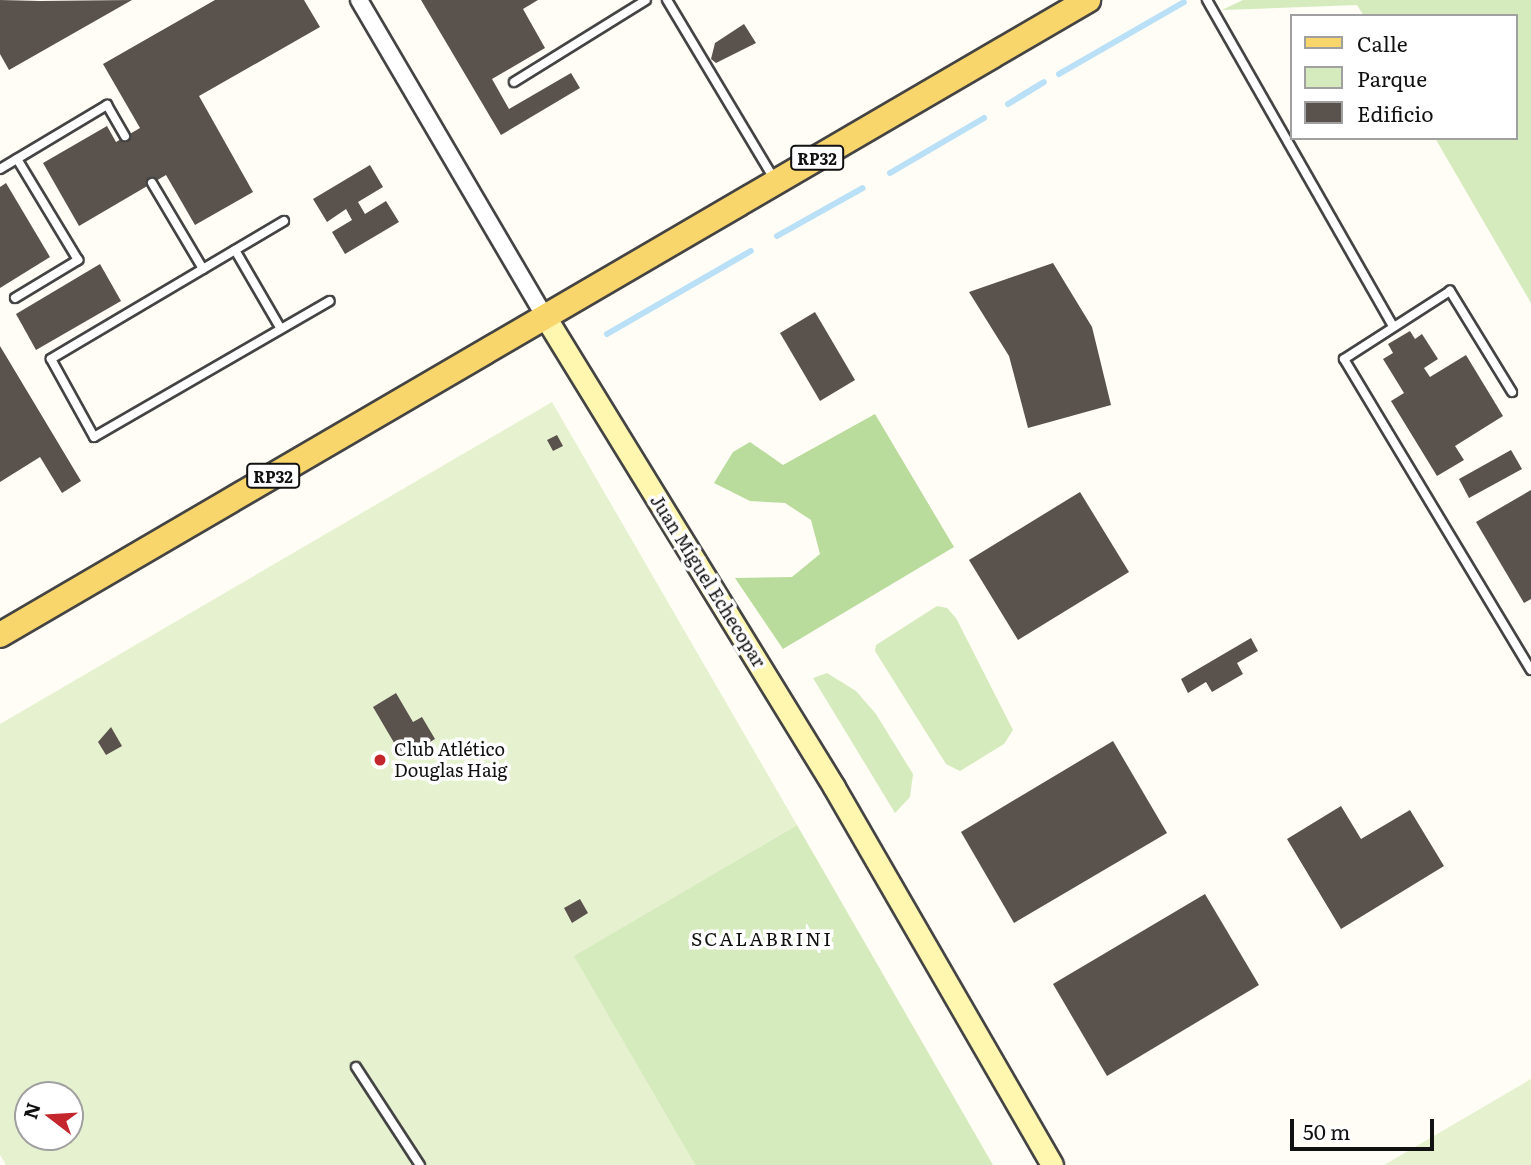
<!DOCTYPE html>
<html>
<head>
<meta charset="utf-8">
<style>
	body { margin:0 }
	#map { position:relative; width:1531px; height:1165px; overflow:hidden; background:#fffdf5; font-family:Literata,serif }
	div>[style] { position:absolute }
	[style*='--x'] { left:calc(var(--x)*1px); top:calc(var(--y)*1px); width:calc(var(--w)*1px); rotate:calc(var(--a)*1deg) }
	.green>* { inset:0; background:#d5ebbd }
	.forest>* { inset:0; background:#b9dc9c }
	.pitch>* { inset:0; background:#e6f2cf }
	.stream>* { height:6px; margin:-3px; padding:0 3px; transform-origin:3px; border-radius:3px; background:#b9e0f7 }
	.building>* { inset:0; background:#5a524d }
	.roads { filter:drop-shadow(2px 0 #444) drop-shadow(-2px 0 #444) drop-shadow(0 2px #444) drop-shadow(0 -2px #444) }
	.lane>* { height:8px; margin:-4px; padding:0 4px; transform-origin:4px; border-radius:4px; background:#fff }
	.street>* { height:16px; margin:-8px; padding:0 8px; transform-origin:8px; border-radius:8px; background:#fff }
	.secondary>* { height:21px; margin:-10.5px; padding:0 10.5px; transform-origin:10.5px; border-radius:10.5px; background:#fff6b0 }
	.primary>* { height:24px; margin:-12px; padding:0 12px; transform-origin:12px; border-radius:12px; background:#f9d66b }
	.dots>* { width:19px; height:19px; translate:-50% -50%; box-sizing:border-box; border:4px solid #fff; border-radius:50% }
	span { translate:-50% -50%; white-space:nowrap; text-align:center; line-height:1.15; -webkit-text-stroke:7px #fff; paint-order:stroke }
	.shield-label span { padding:2px 5px; background:#fff; border:2px solid; border-radius:5px; -webkit-text-stroke-width:0 }
	.shield-label { font-size:16px; color:#111; font-weight:700 }
	.street-label { font-size:18px; color:#111 }
	.poi-label { font-size:18px; color:#111 }
	.left { translate:0 -50%; text-align:left }
	.neighbourhood-label { font-size:19px; color:#111; letter-spacing:2px }
	.legend { position:absolute; left:1290px; top:14px; width:228px; height:126px; box-sizing:border-box; background:#fff; border:2px solid #a0a0a0; margin:0; padding:9px 12px; list-style:none; font-size:21px; color:#111 }
	.legend li { display:flex; align-items:center; gap:14px; height:35px }
	.legend b { width:35px; border:2px solid #a0a0a0 }
	.north { position:absolute; left:14px; top:1081px; width:70px; height:70px; box-sizing:border-box; background:#fff; border:2px solid #a0a0a0; border-radius:50%; rotate:287deg; font-size:19px; font-weight:700; line-height:28px; text-align:center; color:#111 }
	.north::after { content:''; display:block; margin:auto; width:24px; height:32px; background:#c4262e; clip-path:polygon(50% 0,100% 100%,50% 72%,0 100%) }
	.scale { position:absolute; left:1290px; top:1119px; width:144px; height:32px; box-sizing:border-box; border:4px solid #111; border-top:0; padding-left:9px; font-size:21px; line-height:24px; white-space:nowrap; color:#111; -webkit-text-stroke:5px #fff; paint-order:stroke }
</style>
</head>
<body>
<div id="map">
	<div class="green">
		<div style="clip-path:polygon(1243px 0,1531px 0,1531px 303px,1435px 138px,1515px 138px,1515px 16px,1364px 16px,1357px 5px,1222px 10px)"></div>
		<div style="clip-path:polygon(937px 606px,947px 608px,956px 618px,1013px 730px,1004px 744px,960px 771px,946px 764px,875px 651px,876px 645px)"></div>
		<div style="clip-path:polygon(827px 673px,856px 691px,876px 714px,913px 774px,910px 797px,895px 813px,813px 678px)"></div>
		<div style="clip-path:polygon(797px 825px,993px 1165px,695px 1165px,573px 956px)"></div>
	</div>
	<div class="forest">
		<div style="clip-path:polygon(875px 414px,954px 547px,783px 649px,735px 578px,792px 577px,820px 554px,811px 520px,785px 503px,750px 501px,714px 483px,733px 452px,750px 442px,783px 465px)"></div>
	</div>
	<div class="pitch">
		<div style="clip-path:polygon(evenodd,552px 402px,797px 825px,574px 956px,695px 1165px,6px 1165px,0 1155px,0 724px,552px 402px,28px 1095px,70px 1095px,70px 1137px,28px 1137px,28px 1095px)"></div>
		<div style="clip-path:polygon(1531px 1079px,1531px 1165px,1384px 1165px)"></div>
	</div>
	<div class="stream">
		<div style="--x:1059;--y:74;--w:144;--a:-29.9"></div>
		<div style="--x:1008;--y:104;--w:42;--a:-31.4"></div>
		<div style="--x:890;--y:173;--w:109;--a:-30.3"></div>
		<div style="--x:777;--y:236;--w:98;--a:-29.2"></div>
		<div style="--x:607;--y:334;--w:166;--a:-30"></div>
	</div>
	<div class="building">
		<div style="clip-path:polygon(0 0,40px 1px,132px 0,9px 70px,0 54px)"></div>
		<div style="clip-path:polygon(215px 0,304px 0,320px 27px,199px 96px,253px 192px,195px 225px,166px 175px,79px 226px,43px 163px,107px 126px,116px 142px,140px 128px,103px 64px)"></div>
		<div style="clip-path:polygon(421px 0,538px 0,523px 9px,545px 48px,492px 79px,509px 109px,571px 73px,580px 88px,501px 135px)"></div>
		<div style="clip-path:polygon(744px 24px,756px 43px,716px 63px,711px 59px,715px 43px)"></div>
		<div style="clip-path:polygon(370px 165px,383px 187px,358px 202px,365px 214px,386px 201px,399px 222px,345px 254px,332px 232px,352px 220px,346px 209px,327px 222px,313px 199px)"></div>
		<div style="clip-path:polygon(6px 183px,50px 257px,0 288px,0 187px)"></div>
		<div style="clip-path:polygon(1053px 263px,1092px 327px,1111px 405px,1028px 428px,1009px 356px,969px 292px)"></div>
		<div style="clip-path:polygon(100px 264px,121px 301px,36px 350px,16px 314px)"></div>
		<div style="clip-path:polygon(815px 312px,855px 380px,820px 401px,780px 333px)"></div>
		<div style="clip-path:polygon(1410px 331px,1415px 339px,1422px 334px,1438px 359px,1424px 368px,1430px 377px,1466px 355px,1503px 416px,1455px 446px,1464px 460px,1437px 476px,1391px 401px,1404px 393px,1383px 359px,1393px 353px,1388px 344px)"></div>
		<div style="clip-path:polygon(0 346px,81px 481px,62px 493px,40px 457px,0 482px)"></div>
		<div style="clip-path:polygon(557px 435px,563px 446px,553px 451px,547px 440px)"></div>
		<div style="clip-path:polygon(1511px 450px,1522px 469px,1469px 498px,1459px 479px)"></div>
		<div style="clip-path:polygon(1531px 490px,1531px 599px,1524px 603px,1476px 522px)"></div>
		<div style="clip-path:polygon(1080px 492px,1129px 572px,1018px 640px,969px 560px)"></div>
		<div style="clip-path:polygon(1251px 638px,1258px 651px,1237px 663px,1243px 674px,1212px 692px,1206px 682px,1188px 693px,1181px 679px)"></div>
		<div style="clip-path:polygon(396px 693px,413px 722px,422px 717px,435px 739px,403px 758px,373px 707px)"></div>
		<div style="clip-path:polygon(111px 727px,122px 746px,106px 755px,98px 742px)"></div>
		<div style="clip-path:polygon(1113px 741px,1167px 833px,1014px 923px,961px 832px)"></div>
		<div style="clip-path:polygon(1341px 806px,1361px 839px,1410px 810px,1444px 866px,1341px 929px,1287px 839px)"></div>
		<div style="clip-path:polygon(1205px 894px,1259px 985px,1107px 1076px,1053px 984px)"></div>
		<div style="clip-path:polygon(580px 899px,588px 913px,572px 923px,564px 908px)"></div>
	</div>
	<div class="roads">
		<div class="lane">
			<div style="--x:667;--y:0;--w:209;--a:59.1"></div>
			<div style="--x:1207;--y:0;--w:375;--a:60.3"></div>
			<div style="--x:514;--y:82;--w:155;--a:-31.8"></div>
			<div style="--x:0;--y:169;--w:125;--a:-30.9"></div>
			<div style="--x:107;--y:105;--w:36;--a:60"></div>
			<div style="--x:152;--y:183;--w:100;--a:59.3"></div>
			<div style="--x:284;--y:221;--w:271;--a:149.4"></div>
			<div style="--x:51;--y:359;--w:89;--a:61.1"></div>
			<div style="--x:94;--y:437;--w:272;--a:-30"></div>
			<div style="--x:235;--y:250;--w:91;--a:59.8"></div>
			<div style="--x:15;--y:298;--w:74;--a:-31.1"></div>
			<div style="--x:78;--y:260;--w:118;--a:-121.1"></div>
			<div style="--x:1512;--y:392;--w:119;--a:-121.5"></div>
			<div style="--x:1450;--y:291;--w:126;--a:147.3"></div>
			<div style="--x:1344;--y:359;--w:363;--a:59"></div>
			<div style="--x:356;--y:1067;--w:117;--a:56.9"></div>
		</div>
		<div class="street">
			<div style="--x:359;--y:0;--w:365;--a:59.6"></div>
		</div>
		<div class="secondary">
			<div style="--x:544;--y:315;--w:554;--a:58.43"></div>
			<div style="--x:834;--y:787;--w:436;--a:60"></div>
		</div>
		<div class="primary">
			<div style="--x:0;--y:635;--w:1260;--a:-30.27"></div>
		</div>
	</div>
	<div class="dots">
		<div style="left:380px;top:760px;background:#c4262e"></div>
	</div>
	<div class="shield-label">
		<span style="left:817px;top:158px">RP32</span>
		<span style="left:273px;top:476px">RP32</span>
	</div>
	<div class="street-label">
		<span style="left:708px;top:581px;rotate:58deg">Juan Miguel Echecopar</span>
	</div>
	<div class="poi-label">
		<span class="left" style="left:394px;top:760px">Club Atlético<br>Douglas Haig</span>
	</div>
	<div class="neighbourhood-label">
		<span style="left:762px;top:939px">SCALABRINI</span>
	</div>
	<ul class="legend">
	<li><b style="height:9px;background:#f9d66b"></b>Calle</li>
	<li><b style="height:19px;background:#d5ebbd"></b>Parque</li>
	<li><b style="height:19px;background:#5a524d"></b>Edificio</li>
	</ul>
	<div class="north">N</div>
	<div class="scale">50 m</div>
</div>
</body>
</html>
